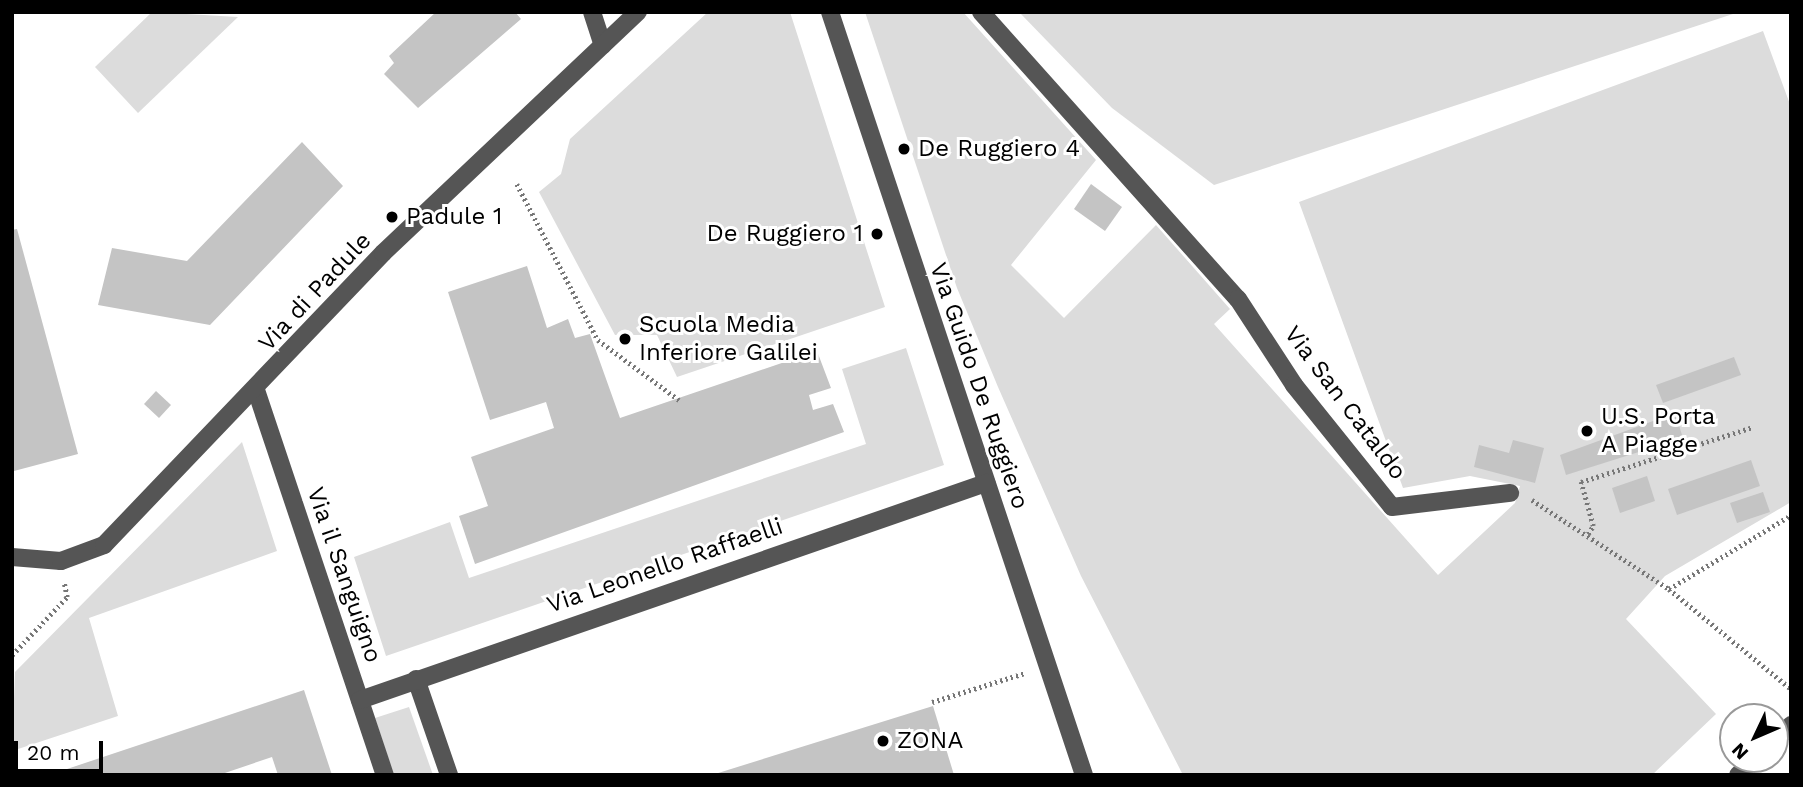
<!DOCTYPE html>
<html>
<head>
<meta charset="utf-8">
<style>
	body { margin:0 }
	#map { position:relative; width:1803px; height:787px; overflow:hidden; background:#fff; font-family:"Work Sans",sans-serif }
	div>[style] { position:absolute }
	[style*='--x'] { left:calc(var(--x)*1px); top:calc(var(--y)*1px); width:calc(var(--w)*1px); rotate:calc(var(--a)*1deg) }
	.green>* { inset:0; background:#dcdcdc }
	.building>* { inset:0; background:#c4c4c4 }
	.path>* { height:4.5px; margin-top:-2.25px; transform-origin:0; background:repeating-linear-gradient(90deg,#777 0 2px,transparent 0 5.5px) }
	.minor>* { height:18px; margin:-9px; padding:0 9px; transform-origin:9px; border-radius:9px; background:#555 }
	.dots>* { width:19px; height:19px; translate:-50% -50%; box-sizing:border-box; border:4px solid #fff; border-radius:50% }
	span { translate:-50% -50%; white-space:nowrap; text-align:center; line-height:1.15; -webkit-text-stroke:6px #fff; paint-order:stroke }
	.poi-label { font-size:24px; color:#000 }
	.left { translate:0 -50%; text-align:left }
	.right { translate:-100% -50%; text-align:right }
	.street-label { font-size:24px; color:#000 }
	.frame { position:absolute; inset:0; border:14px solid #000; pointer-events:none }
	.north { position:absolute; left:1719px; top:703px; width:70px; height:70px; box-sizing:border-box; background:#fff; border:2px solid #999; border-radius:50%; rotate:226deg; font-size:19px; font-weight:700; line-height:28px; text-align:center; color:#000 }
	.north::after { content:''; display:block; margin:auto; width:24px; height:32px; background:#000; clip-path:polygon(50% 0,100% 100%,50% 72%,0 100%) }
	.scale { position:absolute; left:14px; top:741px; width:89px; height:32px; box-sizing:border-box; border:4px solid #000; border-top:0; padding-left:9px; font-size:21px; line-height:24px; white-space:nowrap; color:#000; -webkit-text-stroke:5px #fff; paint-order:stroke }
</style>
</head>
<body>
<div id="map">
	<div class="green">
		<div style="clip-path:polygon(152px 12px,238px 17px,138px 113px,95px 67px)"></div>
		<div style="clip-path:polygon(708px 12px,790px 12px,885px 307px,677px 377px,657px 335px,615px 335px,539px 192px,561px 174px,570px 139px)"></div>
		<div style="clip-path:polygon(865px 12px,963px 12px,1096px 160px,1011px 265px,1064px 318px,1156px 225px,1230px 309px,1214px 324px,1438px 575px,1515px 503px,1520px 486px,1470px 476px,1403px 488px,1299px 202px,1763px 31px,1791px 107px,1791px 502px,1665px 576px,1626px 619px,1716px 714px,1652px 775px,1183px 775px,1081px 576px,998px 387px,957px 288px)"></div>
		<div style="clip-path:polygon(1019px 12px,1739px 12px,1214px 185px,1112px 108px)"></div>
		<div style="clip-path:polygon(906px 348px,944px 465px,386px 656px,354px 557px,450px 522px,469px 578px,866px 444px,842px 369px)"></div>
		<div style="clip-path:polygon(242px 442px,277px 551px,89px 618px,118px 716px,12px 751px,15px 672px)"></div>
		<div style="clip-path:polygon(409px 707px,433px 775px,394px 775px,375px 718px)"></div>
	</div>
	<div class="building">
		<div style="clip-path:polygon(436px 12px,515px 12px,521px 19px,418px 108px,384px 74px,394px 63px,389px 56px)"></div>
		<div style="clip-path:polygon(302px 142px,343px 186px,210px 325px,98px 305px,112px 248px,187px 261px)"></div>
		<div style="clip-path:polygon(1091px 184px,1122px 207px,1105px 231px,1074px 209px)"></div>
		<div style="clip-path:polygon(17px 229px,78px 454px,14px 471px,12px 230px)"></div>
		<div style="clip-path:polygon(527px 266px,547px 328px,568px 319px,575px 338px,590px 334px,620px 418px,817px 351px,831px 388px,809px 395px,813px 410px,833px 404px,844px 432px,475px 564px,459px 516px,488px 506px,471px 457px,554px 428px,546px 402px,490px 420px,448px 292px)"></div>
		<div style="clip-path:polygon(1734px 357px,1741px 375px,1663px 403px,1656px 385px)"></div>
		<div style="clip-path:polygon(156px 391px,171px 405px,159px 418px,144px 404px)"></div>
		<div style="clip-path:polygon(1675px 413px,1683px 438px,1566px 475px,1560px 455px)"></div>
		<div style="clip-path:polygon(1513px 440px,1544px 448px,1535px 483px,1474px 467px,1479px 445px,1509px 453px)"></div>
		<div style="clip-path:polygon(1751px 460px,1760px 486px,1677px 515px,1668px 489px)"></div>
		<div style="clip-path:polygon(1647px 476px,1655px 501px,1620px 513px,1612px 488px)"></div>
		<div style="clip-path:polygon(1763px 492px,1770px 512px,1737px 523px,1730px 503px)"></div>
		<div style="clip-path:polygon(304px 690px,332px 775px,278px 775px,272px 757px,219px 775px,49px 775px)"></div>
		<div style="clip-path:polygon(933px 706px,954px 775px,715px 775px,715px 774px)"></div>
	</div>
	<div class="path">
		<div style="--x:517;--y:184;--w:176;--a:62.6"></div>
		<div style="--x:598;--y:340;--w:101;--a:36.5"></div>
		<div style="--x:1532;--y:500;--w:163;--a:33"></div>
		<div style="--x:1669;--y:589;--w:158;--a:39.3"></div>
		<div style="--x:1588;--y:534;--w:9;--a:-58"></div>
		<div style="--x:1593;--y:526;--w:46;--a:-105.3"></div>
		<div style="--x:1581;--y:482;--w:181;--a:-17.7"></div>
		<div style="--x:1669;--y:589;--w:143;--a:-31.2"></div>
		<div style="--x:12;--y:655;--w:80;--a:-46.5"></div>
		<div style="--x:67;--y:597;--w:14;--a:-102"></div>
		<div style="--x:932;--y:702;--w:97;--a:-17.3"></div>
	</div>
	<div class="minor">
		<div style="--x:592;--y:12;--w:35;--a:72"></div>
		<div style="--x:830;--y:12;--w:804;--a:71.59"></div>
		<div style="--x:981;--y:12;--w:385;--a:48.2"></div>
		<div style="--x:1238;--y:299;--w:103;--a:56.9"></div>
		<div style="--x:1294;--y:385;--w:156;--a:51.2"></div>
		<div style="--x:1392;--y:507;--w:119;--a:-6.8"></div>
		<div style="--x:256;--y:390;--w:406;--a:71.5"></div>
		<div style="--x:12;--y:557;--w:49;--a:4.7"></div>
		<div style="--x:61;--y:561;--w:46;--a:-20.4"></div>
		<div style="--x:104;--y:545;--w:404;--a:-46.3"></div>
		<div style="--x:383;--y:253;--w:351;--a:-43.4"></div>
		<div style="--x:416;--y:679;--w:102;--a:71"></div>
		<div style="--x:360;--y:700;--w:663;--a:-19.12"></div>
		<div style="--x:1775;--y:740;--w:22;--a:-43"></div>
		<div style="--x:1738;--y:775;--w:23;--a:-43"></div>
	</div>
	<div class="dots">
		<div style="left:904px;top:149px;background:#000"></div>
		<div style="left:392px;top:217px;background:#000"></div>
		<div style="left:877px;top:234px;background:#000"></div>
		<div style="left:625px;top:339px;background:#000"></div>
		<div style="left:1587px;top:431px;background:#000"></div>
		<div style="left:883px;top:741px;background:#000"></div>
	</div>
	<div class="poi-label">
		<span class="left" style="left:918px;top:149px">De Ruggiero 4</span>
		<span class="left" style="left:406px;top:217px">Padule 1</span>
		<span class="right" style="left:863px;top:234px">De Ruggiero 1</span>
		<span class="left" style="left:639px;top:339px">Scuola Media<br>Inferiore Galilei</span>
		<span class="left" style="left:1601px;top:431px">U.S. Porta<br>A Piagge</span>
		<span class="left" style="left:897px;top:741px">ZONA</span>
	</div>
	<div class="street-label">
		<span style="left:315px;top:292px;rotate:-47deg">Via di Padule</span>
		<span style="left:979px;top:386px;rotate:71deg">Via Guido De Ruggiero</span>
		<span style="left:1345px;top:403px;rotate:53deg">Via San Cataldo</span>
		<span style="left:665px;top:566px;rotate:-19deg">Via Leonello Raffaelli</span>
		<span style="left:344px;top:575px;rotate:71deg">Via il Sanguigno</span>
	</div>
	<div class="frame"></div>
	<div class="north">N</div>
	<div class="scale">20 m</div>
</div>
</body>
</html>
